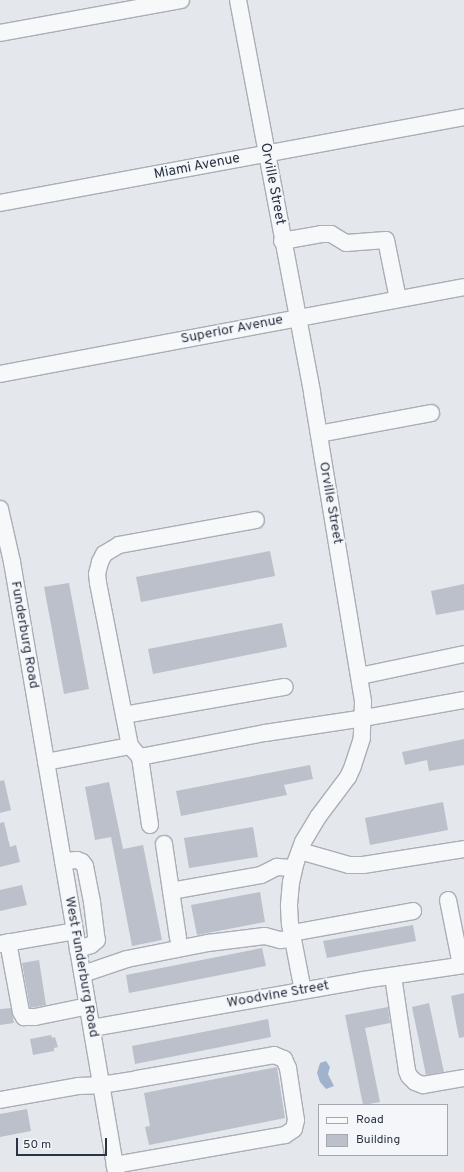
<!DOCTYPE html>
<html>
<head>
<meta charset="utf-8">
<style>
	body { margin:0 }
	#map { position:relative; width:464px; height:1172px; overflow:hidden; background:#e4e7ec; font-family:Overpass,sans-serif }
	div>[style] { position:absolute }
	[style*='--x'] { left:calc(var(--x)*1px); top:calc(var(--y)*1px); width:calc(var(--w)*1px); rotate:calc(var(--a)*1deg) }
	.water>* { inset:0; background:#9fb4cc }
	.building>* { inset:0; background:#bbc0ca }
	.roads { filter:drop-shadow(1px 0 #a9aeb7) drop-shadow(-1px 0 #a9aeb7) drop-shadow(0 1px #a9aeb7) drop-shadow(0 -1px #a9aeb7) }
	.minor>* { height:16px; margin:-8px; padding:0 8px; transform-origin:8px; border-radius:8px; background:#f7f8fa }
	span { translate:-50% -50%; white-space:nowrap; text-align:center; line-height:1.15; -webkit-text-stroke:3.5px #f4f6f9; paint-order:stroke }
	.street-label { font-size:14px; color:#2b3445 }
	.legend { position:absolute; left:318px; top:1104px; width:130px; height:52px; box-sizing:border-box; background:#f4f6f9; border:1px solid #a4a8b1; margin:0; padding:5px 7px; list-style:none; font-size:12px; color:#2b3445 }
	.legend li { display:flex; align-items:center; gap:8px; height:20px }
	.legend b { width:20px; border:1px solid #a4a8b1 }
	.scale { position:absolute; left:16px; top:1138px; width:91px; height:18px; box-sizing:border-box; border:2px solid #2b3445; border-top:0; padding-left:5px; font-size:12px; line-height:14px; white-space:nowrap; color:#2b3445; -webkit-text-stroke:3px #f4f6f9; paint-order:stroke }
</style>
</head>
<body>
<div id="map">
	<div class="water">
		<div style="clip-path:polygon(326px 1061px,330px 1067px,328px 1074px,334px 1086px,326px 1089px,320px 1082px,317px 1073px,320px 1063px)"></div>
	</div>
	<div class="building">
		<div style="clip-path:polygon(270px 551px,275px 576px,141px 602px,136px 577px)"></div>
		<div style="clip-path:polygon(69px 583px,89px 689px,64px 694px,44px 587px)"></div>
		<div style="clip-path:polygon(464px 584px,464px 610px,436px 615px,431px 591px)"></div>
		<div style="clip-path:polygon(282px 623px,287px 647px,153px 674px,148px 649px)"></div>
		<div style="clip-path:polygon(464px 739px,464px 765px,429px 771px,427px 760px,405px 765px,402px 752px)"></div>
		<div style="clip-path:polygon(310px 765px,313px 779px,284px 785px,287px 795px,181px 816px,176px 791px)"></div>
		<div style="clip-path:polygon(4px 780px,11px 810px,0 813px,0 781px)"></div>
		<div style="clip-path:polygon(109px 782px,123px 849px,143px 845px,162px 940px,132px 946px,111px 837px,95px 840px,85px 787px)"></div>
		<div style="clip-path:polygon(443px 802px,448px 830px,370px 845px,365px 818px)"></div>
		<div style="clip-path:polygon(4px 822px,10px 847px,16px 845px,20px 862px,0 867px,0 823px)"></div>
		<div style="clip-path:polygon(253px 827px,258px 857px,189px 868px,184px 838px)"></div>
		<div style="clip-path:polygon(22px 885px,27px 905px,0 911px,0 890px)"></div>
		<div style="clip-path:polygon(260px 892px,265px 922px,197px 935px,191px 905px)"></div>
		<div style="clip-path:polygon(413px 925px,416px 941px,327px 958px,323px 941px)"></div>
		<div style="clip-path:polygon(262px 948px,266px 966px,129px 993px,126px 975px)"></div>
		<div style="clip-path:polygon(39px 960px,46px 1005px,30px 1008px,22px 963px)"></div>
		<div style="clip-path:polygon(464px 993px,464px 1037px,459px 1038px,451px 996px)"></div>
		<div style="clip-path:polygon(429px 1003px,444px 1072px,426px 1075px,412px 1007px)"></div>
		<div style="clip-path:polygon(388px 1007px,390px 1023px,365px 1028px,380px 1102px,363px 1105px,345px 1015px)"></div>
		<div style="clip-path:polygon(11px 1008px,14px 1023px,0 1025px,0 1009px)"></div>
		<div style="clip-path:polygon(268px 1019px,271px 1037px,135px 1064px,132px 1046px)"></div>
		<div style="clip-path:polygon(51px 1035px,52px 1038px,55px 1037px,58px 1047px,54px 1048px,54px 1051px,33px 1055px,30px 1039px)"></div>
		<div style="clip-path:polygon(277px 1067px,285px 1118px,149px 1145px,145px 1127px,150px 1126px,144px 1093px)"></div>
		<div style="clip-path:polygon(27px 1109px,31px 1131px,0 1137px,0 1114px)"></div>
	</div>
	<div class="roads">
		<div class="minor">
			<div style="--x:238;--y:0;--w:400;--a:79.3"></div>
			<div style="--x:312;--y:393;--w:313;--a:80.6"></div>
			<div style="--x:363;--y:702;--w:36;--a:92"></div>
			<div style="--x:362;--y:738;--w:29;--a:108"></div>
			<div style="--x:353;--y:766;--w:12;--a:114"></div>
			<div style="--x:348;--y:777;--w:50;--a:126.9"></div>
			<div style="--x:318;--y:817;--w:29;--a:121"></div>
			<div style="--x:303;--y:842;--w:20;--a:110"></div>
			<div style="--x:296;--y:861;--w:22;--a:103"></div>
			<div style="--x:291;--y:882;--w:24;--a:95"></div>
			<div style="--x:289;--y:906;--w:18;--a:87"></div>
			<div style="--x:290;--y:924;--w:68;--a:79"></div>
			<div style="--x:0;--y:33;--w:184;--a:-10.3"></div>
			<div style="--x:0;--y:203;--w:472;--a:-10.5"></div>
			<div style="--x:282;--y:241;--w:40;--a:-10"></div>
			<div style="--x:321;--y:234;--w:10;--a:0"></div>
			<div style="--x:331;--y:234;--w:17;--a:31"></div>
			<div style="--x:346;--y:243;--w:40;--a:-4.3"></div>
			<div style="--x:386;--y:240;--w:60;--a:78.5"></div>
			<div style="--x:0;--y:374;--w:472;--a:-10.6"></div>
			<div style="--x:319;--y:434;--w:114;--a:-10.6"></div>
			<div style="--x:0;--y:509;--w:54;--a:77.2"></div>
			<div style="--x:12;--y:562;--w:619;--a:80.32"></div>
			<div style="--x:360;--y:676;--w:106;--a:-11.9"></div>
			<div style="--x:124;--y:715;--w:163;--a:-9.9"></div>
			<div style="--x:140;--y:757;--w:127;--a:-10.9"></div>
			<div style="--x:265;--y:733;--w:100;--a:-8.6"></div>
			<div style="--x:364;--y:718;--w:102;--a:-10.2"></div>
			<div style="--x:46;--y:762;--w:86;--a:-10.8"></div>
			<div style="--x:150;--y:825;--w:69;--a:-98.4"></div>
			<div style="--x:140;--y:757;--w:15;--a:-132"></div>
			<div style="--x:130;--y:746;--w:166;--a:-101.1"></div>
			<div style="--x:98;--y:583;--w:9;--a:-96"></div>
			<div style="--x:97;--y:574;--w:12;--a:-76"></div>
			<div style="--x:100;--y:562;--w:9;--a:-63"></div>
			<div style="--x:104;--y:554;--w:17;--a:-31"></div>
			<div style="--x:119;--y:545;--w:139;--a:-10.3"></div>
			<div style="--x:164;--y:844;--w:95;--a:81.5"></div>
			<div style="--x:300;--y:851;--w:51;--a:15.9"></div>
			<div style="--x:349;--y:865;--w:14;--a:0"></div>
			<div style="--x:363;--y:865;--w:102;--a:-9"></div>
			<div style="--x:63;--y:861;--w:14;--a:-4"></div>
			<div style="--x:77;--y:860;--w:5;--a:22"></div>
			<div style="--x:82;--y:862;--w:5;--a:53"></div>
			<div style="--x:85;--y:866;--w:37;--a:79"></div>
			<div style="--x:92;--y:902;--w:38;--a:83"></div>
			<div style="--x:97;--y:940;--w:8;--a:140"></div>
			<div style="--x:91;--y:945;--w:14;--a:163"></div>
			<div style="--x:171;--y:891;--w:91;--a:-10.1"></div>
			<div style="--x:261;--y:875;--w:18;--a:-27"></div>
			<div style="--x:277;--y:867;--w:17;--a:3"></div>
			<div style="--x:448;--y:900;--w:66;--a:78.7"></div>
			<div style="--x:292;--y:933;--w:123;--a:-10.3"></div>
			<div style="--x:8;--y:942;--w:71;--a:79.5"></div>
			<div style="--x:21;--y:1012;--w:6;--a:59"></div>
			<div style="--x:24;--y:1017;--w:11;--a:0"></div>
			<div style="--x:35;--y:1017;--w:54;--a:-11.7"></div>
			<div style="--x:0;--y:944;--w:76;--a:-9.8"></div>
			<div style="--x:83;--y:974;--w:46;--a:-18.8"></div>
			<div style="--x:127;--y:959;--w:83;--a:-11.2"></div>
			<div style="--x:208;--y:943;--w:57;--a:-7"></div>
			<div style="--x:265;--y:936;--w:16;--a:15"></div>
			<div style="--x:280;--y:940;--w:13;--a:-4"></div>
			<div style="--x:393;--y:976;--w:96;--a:81.6"></div>
			<div style="--x:407;--y:1071;--w:5;--a:68"></div>
			<div style="--x:409;--y:1076;--w:8;--a:45"></div>
			<div style="--x:415;--y:1082;--w:9;--a:21"></div>
			<div style="--x:423;--y:1085;--w:42;--a:-9.7"></div>
			<div style="--x:92;--y:1028;--w:275;--a:-10"></div>
			<div style="--x:363;--y:980;--w:102;--a:-8.4"></div>
			<div style="--x:0;--y:1100;--w:79;--a:-10.2"></div>
			<div style="--x:78;--y:1086;--w:23;--a:-2"></div>
			<div style="--x:101;--y:1085;--w:36;--a:-9"></div>
			<div style="--x:137;--y:1079;--w:139;--a:-9.9"></div>
			<div style="--x:274;--y:1055;--w:11;--a:22"></div>
			<div style="--x:284;--y:1059;--w:10;--a:66"></div>
			<div style="--x:288;--y:1068;--w:53;--a:81.3"></div>
			<div style="--x:296;--y:1120;--w:9;--a:103"></div>
			<div style="--x:294;--y:1129;--w:11;--a:146"></div>
			<div style="--x:285;--y:1135;--w:173;--a:170"></div>
		</div>
	</div>
	<div class="street-label">
		<span style="left:197px;top:167px;rotate:-11deg">Miami Avenue</span>
		<span style="left:272px;top:184px;rotate:79deg">Orville Street</span>
		<span style="left:232px;top:330px;rotate:-11deg">Superior Avenue</span>
		<span style="left:330px;top:503px;rotate:80deg">Orville Street</span>
		<span style="left:24px;top:635px;rotate:80deg">Funderburg Road</span>
		<span style="left:81px;top:967px;rotate:80deg">West Funderburg Road</span>
		<span style="left:278px;top:995px;rotate:-10deg">Woodvine Street</span>
	</div>
	<ul class="legend">
	<li><b style="height:5px;background:#f7f8fa"></b>Road</li>
	<li><b style="height:11px;background:#bbc0ca"></b>Building</li>
	</ul>
	<div class="scale">50 m</div>
</div>
</body>
</html>
